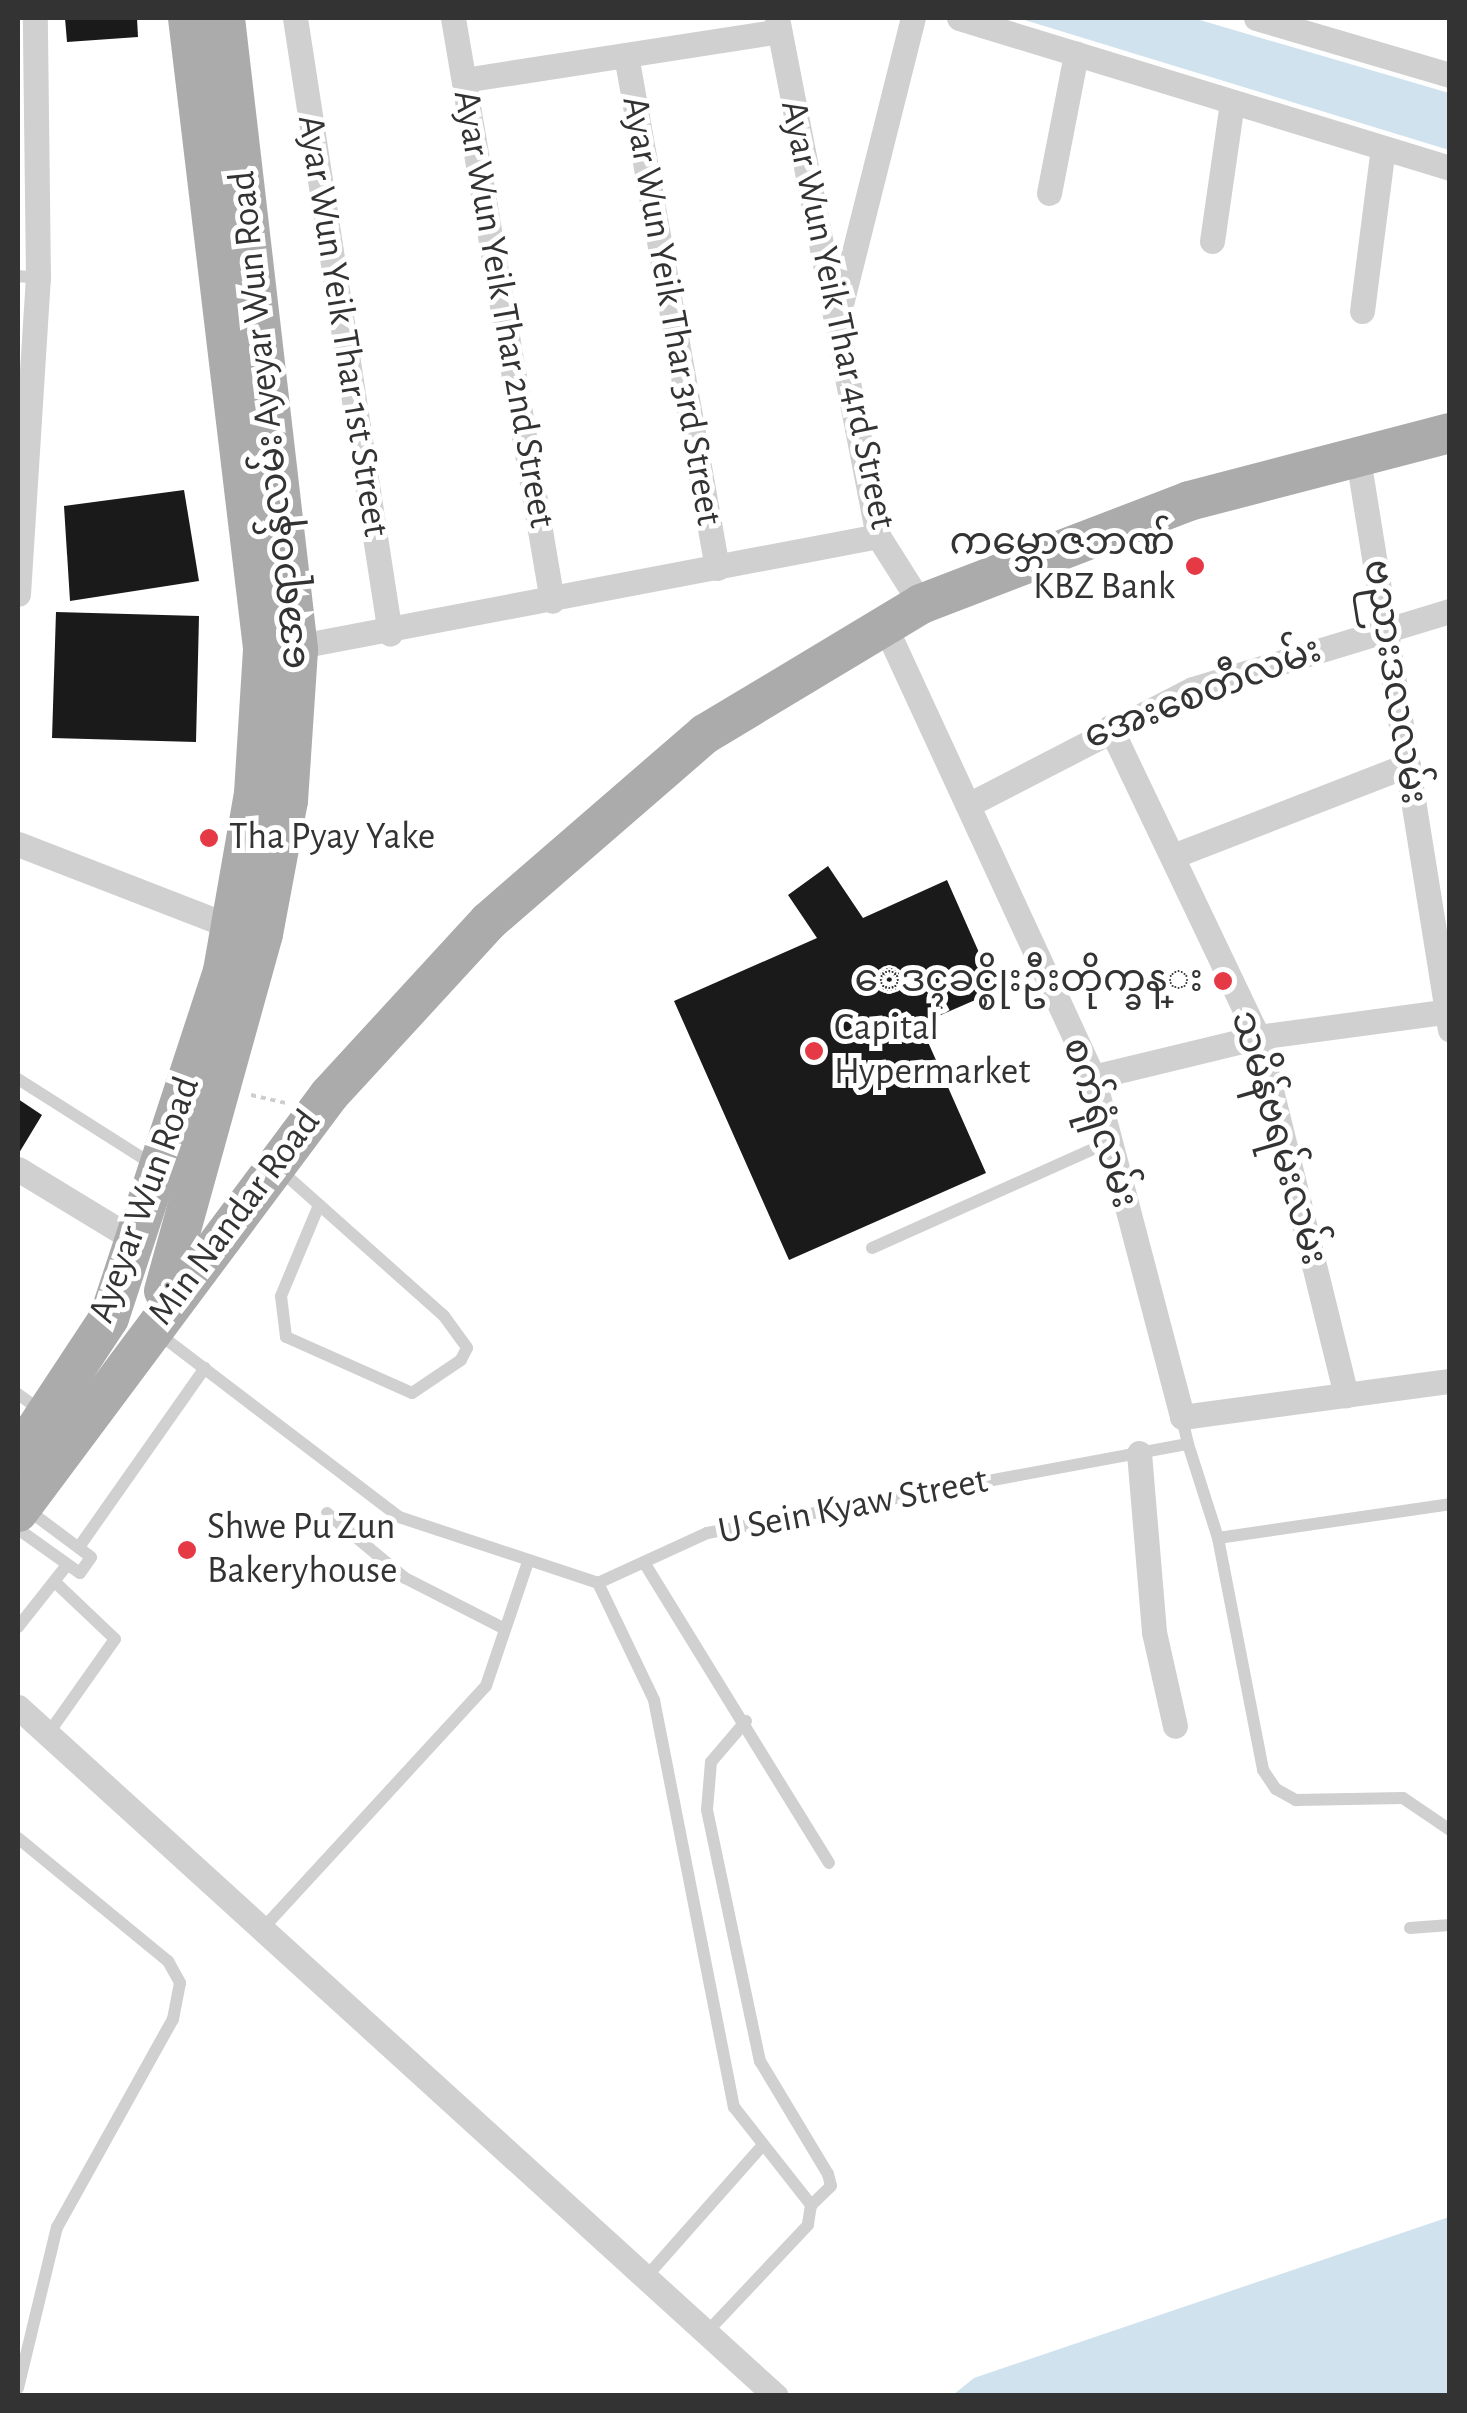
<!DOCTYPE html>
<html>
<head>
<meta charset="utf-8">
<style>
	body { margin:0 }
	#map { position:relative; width:1467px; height:2413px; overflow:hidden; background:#fff; font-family:"Alegreya Sans","Noto Sans Myanmar",sans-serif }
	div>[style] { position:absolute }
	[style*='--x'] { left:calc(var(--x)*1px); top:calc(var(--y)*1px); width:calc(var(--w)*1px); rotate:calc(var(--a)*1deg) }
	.water>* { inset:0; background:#cfe2ee }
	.building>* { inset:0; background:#1a1a1a }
	.path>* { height:4px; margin-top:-2px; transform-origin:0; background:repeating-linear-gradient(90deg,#cdcdcd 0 5px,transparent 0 10px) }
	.service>* { height:12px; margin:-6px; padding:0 6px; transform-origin:6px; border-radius:6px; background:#d0d0d0 }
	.minor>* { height:25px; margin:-12.5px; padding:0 12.5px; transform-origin:12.5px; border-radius:12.5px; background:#d0d0d0 }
	.primary>* { height:40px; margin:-20px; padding:0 20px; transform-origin:20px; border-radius:20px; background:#ababab }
	.dots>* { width:28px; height:28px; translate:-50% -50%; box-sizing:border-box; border:5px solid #fff; border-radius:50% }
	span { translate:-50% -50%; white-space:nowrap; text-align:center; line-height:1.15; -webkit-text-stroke:10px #fff; paint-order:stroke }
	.street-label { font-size:38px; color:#333 }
	.poi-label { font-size:38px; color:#333 }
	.right { translate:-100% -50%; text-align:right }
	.left { translate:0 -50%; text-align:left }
	.frame { position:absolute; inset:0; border:20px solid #333; pointer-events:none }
</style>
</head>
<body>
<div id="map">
	<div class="water">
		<div style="clip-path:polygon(1018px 18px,1193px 18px,1449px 93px,1449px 150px)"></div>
		<div style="clip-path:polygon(1449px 2217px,1449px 2395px,953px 2395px,974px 2378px)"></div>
	</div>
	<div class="building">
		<div style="clip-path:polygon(65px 18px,137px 18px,138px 37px,67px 42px)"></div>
		<div style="clip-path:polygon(184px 490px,199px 581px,70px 601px,64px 506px)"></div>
		<div style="clip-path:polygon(56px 612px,199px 616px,196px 742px,52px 738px)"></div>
		<div style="clip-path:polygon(828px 866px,863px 918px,947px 880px,996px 991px,920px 1024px,986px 1173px,789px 1260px,674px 1001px,817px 938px,788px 895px)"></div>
		<div style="clip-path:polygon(18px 1099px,42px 1115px,19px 1153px,18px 1153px)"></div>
	</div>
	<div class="path">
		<div style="--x:251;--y:1095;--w:35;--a:13"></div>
	</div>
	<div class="service">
		<div style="--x:18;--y:276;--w:20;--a:6"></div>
		<div style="--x:18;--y:1079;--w:162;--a:32.4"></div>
		<div style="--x:279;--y:1169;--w:221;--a:41.7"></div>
		<div style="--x:444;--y:1316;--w:39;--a:54"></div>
		<div style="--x:467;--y:1348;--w:13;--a:117"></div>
		<div style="--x:461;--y:1360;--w:59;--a:146"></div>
		<div style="--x:412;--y:1393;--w:138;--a:-156"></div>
		<div style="--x:286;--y:1337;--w:41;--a:-97"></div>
		<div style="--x:281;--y:1296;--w:99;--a:-67.3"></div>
		<div style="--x:872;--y:1248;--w:260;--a:-24.1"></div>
		<div style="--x:159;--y:1334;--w:302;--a:37.3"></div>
		<div style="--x:399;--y:1517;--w:210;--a:18.3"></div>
		<div style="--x:598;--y:1583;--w:120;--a:-24.6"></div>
		<div style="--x:707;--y:1533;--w:489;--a:-10.5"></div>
		<div style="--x:1188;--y:1444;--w:28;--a:-103"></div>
		<div style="--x:18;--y:1394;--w:29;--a:36"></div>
		<div style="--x:1188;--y:1444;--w:99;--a:72.3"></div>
		<div style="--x:1218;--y:1538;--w:234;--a:-8.3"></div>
		<div style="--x:327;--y:1513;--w:102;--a:39.8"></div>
		<div style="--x:405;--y:1578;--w:112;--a:27"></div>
		<div style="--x:18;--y:1529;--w:76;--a:35.4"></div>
		<div style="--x:80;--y:1573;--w:19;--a:-55"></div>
		<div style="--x:91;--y:1557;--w:79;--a:-143.3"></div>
		<div style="--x:1218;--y:1538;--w:236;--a:79"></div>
		<div style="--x:1263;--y:1770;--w:23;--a:56"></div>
		<div style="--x:1276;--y:1789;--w:23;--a:29"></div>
		<div style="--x:1296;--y:1800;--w:107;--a:-1.1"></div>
		<div style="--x:1403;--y:1798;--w:57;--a:34.2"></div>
		<div style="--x:79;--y:1547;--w:219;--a:-54.9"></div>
		<div style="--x:645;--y:1564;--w:351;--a:58.4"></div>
		<div style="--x:598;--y:1583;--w:130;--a:64.4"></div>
		<div style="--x:654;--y:1700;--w:415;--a:78.9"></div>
		<div style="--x:734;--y:2107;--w:125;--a:51.8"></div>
		<div style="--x:811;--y:2205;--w:20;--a:99"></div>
		<div style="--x:808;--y:2225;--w:147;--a:133.3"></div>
		<div style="--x:18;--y:1627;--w:79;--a:-51.7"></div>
		<div style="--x:746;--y:1721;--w:54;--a:130.5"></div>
		<div style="--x:711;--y:1762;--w:48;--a:94.8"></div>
		<div style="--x:707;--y:1810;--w:257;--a:78.1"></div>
		<div style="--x:760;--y:2061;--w:132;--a:59"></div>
		<div style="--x:828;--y:2174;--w:12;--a:76"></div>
		<div style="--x:831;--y:2186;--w:28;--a:136"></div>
		<div style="--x:48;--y:1734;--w:116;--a:-54.8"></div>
		<div style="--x:115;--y:1639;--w:83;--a:-136.5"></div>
		<div style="--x:18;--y:1838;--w:194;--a:39.4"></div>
		<div style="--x:168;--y:1961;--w:25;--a:61"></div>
		<div style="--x:180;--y:1983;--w:37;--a:101"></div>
		<div style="--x:173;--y:2019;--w:238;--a:119.1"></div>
		<div style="--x:57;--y:2227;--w:166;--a:103.6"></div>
		<div style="--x:267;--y:1924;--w:323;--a:-47.4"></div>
		<div style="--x:486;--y:1686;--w:131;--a:-71.3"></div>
		<div style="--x:1410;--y:1928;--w:40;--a:-4.3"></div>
		<div style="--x:647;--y:2276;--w:172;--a:-48.5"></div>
	</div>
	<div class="minor">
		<div style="--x:295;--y:18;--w:623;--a:81.23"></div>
		<div style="--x:453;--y:18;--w:591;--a:80.36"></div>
		<div style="--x:777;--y:18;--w:528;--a:78.97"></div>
		<div style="--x:878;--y:536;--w:80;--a:57.7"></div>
		<div style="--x:959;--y:18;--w:513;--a:16.99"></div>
		<div style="--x:1256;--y:18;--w:202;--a:16.4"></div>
		<div style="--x:626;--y:55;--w:521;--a:79.94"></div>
		<div style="--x:464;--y:80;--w:319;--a:-8.8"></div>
		<div style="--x:1049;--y:193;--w:142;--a:-79"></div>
		<div style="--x:1212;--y:241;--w:139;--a:-81.8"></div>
		<div style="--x:1362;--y:311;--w:164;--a:-82.7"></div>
		<div style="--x:838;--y:316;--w:307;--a:-75.9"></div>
		<div style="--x:1357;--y:452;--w:585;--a:80.86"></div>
		<div style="--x:18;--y:594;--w:317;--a:-86.4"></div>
		<div style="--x:38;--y:278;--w:260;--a:-90.7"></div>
		<div style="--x:883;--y:622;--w:501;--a:65.22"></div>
		<div style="--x:1093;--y:1077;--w:351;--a:75.3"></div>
		<div style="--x:1182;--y:1417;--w:270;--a:-7.7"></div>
		<div style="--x:284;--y:649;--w:605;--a:-10.77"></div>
		<div style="--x:1110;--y:727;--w:344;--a:64.5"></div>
		<div style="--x:1258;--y:1037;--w:369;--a:76.2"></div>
		<div style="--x:968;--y:805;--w:253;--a:-27.3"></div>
		<div style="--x:1193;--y:689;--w:269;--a:-16.9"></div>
		<div style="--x:18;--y:844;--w:230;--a:21.2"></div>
		<div style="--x:1173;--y:856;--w:252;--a:-21.2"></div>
		<div style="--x:1093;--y:1077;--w:170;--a:-13.6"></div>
		<div style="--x:1258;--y:1037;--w:194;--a:-7.7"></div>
		<div style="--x:18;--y:1169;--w:137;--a:31.3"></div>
		<div style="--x:1139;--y:1453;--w:180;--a:85.2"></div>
		<div style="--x:1154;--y:1632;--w:96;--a:77.4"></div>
		<div style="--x:18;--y:1707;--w:1024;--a:42.27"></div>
	</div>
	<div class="primary">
		<div style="--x:164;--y:1291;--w:370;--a:-74.5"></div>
		<div style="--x:263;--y:934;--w:135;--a:-79.4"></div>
		<div style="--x:288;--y:801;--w:152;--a:-86.2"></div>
		<div style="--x:298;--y:649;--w:635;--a:-96.6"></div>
		<div style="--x:18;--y:1456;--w:165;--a:-56.6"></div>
		<div style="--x:109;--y:1318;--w:365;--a:-71.8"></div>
		<div style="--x:223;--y:971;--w:181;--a:-80.1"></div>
		<div style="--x:254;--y:793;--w:145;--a:-86.4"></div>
		<div style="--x:263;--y:648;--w:634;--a:-96.79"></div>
		<div style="--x:18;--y:1512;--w:520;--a:-53.28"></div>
		<div style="--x:329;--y:1095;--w:236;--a:-47.4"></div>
		<div style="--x:489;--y:921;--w:286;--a:-40.9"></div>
		<div style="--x:705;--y:734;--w:252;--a:-31"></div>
		<div style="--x:921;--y:604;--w:287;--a:-21"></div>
		<div style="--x:1189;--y:501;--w:270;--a:-14.6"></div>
	</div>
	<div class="dots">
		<div style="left:1195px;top:566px;background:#e63946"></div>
		<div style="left:209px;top:838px;background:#e63946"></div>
		<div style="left:1223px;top:981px;background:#e63946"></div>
		<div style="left:814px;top:1051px;background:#e63946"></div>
		<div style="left:187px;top:1550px;background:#e63946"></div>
	</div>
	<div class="street-label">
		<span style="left:503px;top:309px;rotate:80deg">Ayar Wun Yeik Thar 2nd Street</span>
		<span style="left:671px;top:311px;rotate:80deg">Ayar Wun Yeik Thar 3rd Street</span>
		<span style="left:837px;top:315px;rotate:78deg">Ayar Wun Yeik Thar 4rd Street</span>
		<span style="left:342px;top:326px;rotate:81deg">Ayar Wun Yeik Thar 1st Street</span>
		<span style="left:269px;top:420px;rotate:-96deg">အေရာဝန်လမ်း Ayeyar Wun Road</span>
		<span style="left:1394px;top:682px;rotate:81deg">ဗညားဒလလမ်း</span>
		<span style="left:1203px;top:694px;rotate:-21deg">အေးစေတီလမ်း</span>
		<span style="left:1099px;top:1123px;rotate:73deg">စက်ရုံလမ်း</span>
		<span style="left:1278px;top:1138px;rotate:74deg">သမိန်ဗရမ်းလမ်း</span>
		<span style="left:145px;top:1200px;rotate:-70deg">Ayeyar Wun Road</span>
		<span style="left:235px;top:1218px;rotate:-53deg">Min Nandar Road</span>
		<span style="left:853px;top:1507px;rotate:-11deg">U Sein Kyaw Street</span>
	</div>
	<div class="poi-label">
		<span class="right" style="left:1175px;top:566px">ကမ္ဘောဇဘဏ်<br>KBZ Bank</span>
		<span class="left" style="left:229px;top:838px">Tha Pyay Yake</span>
		<span class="right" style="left:1203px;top:981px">ေဒၚခင္စိုးဦးတိုက္ခန္း</span>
		<span class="left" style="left:834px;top:1051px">Capital<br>Hypermarket</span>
		<span class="left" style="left:207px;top:1550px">Shwe Pu Zun<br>Bakeryhouse</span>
	</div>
	<div class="frame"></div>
</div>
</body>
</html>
